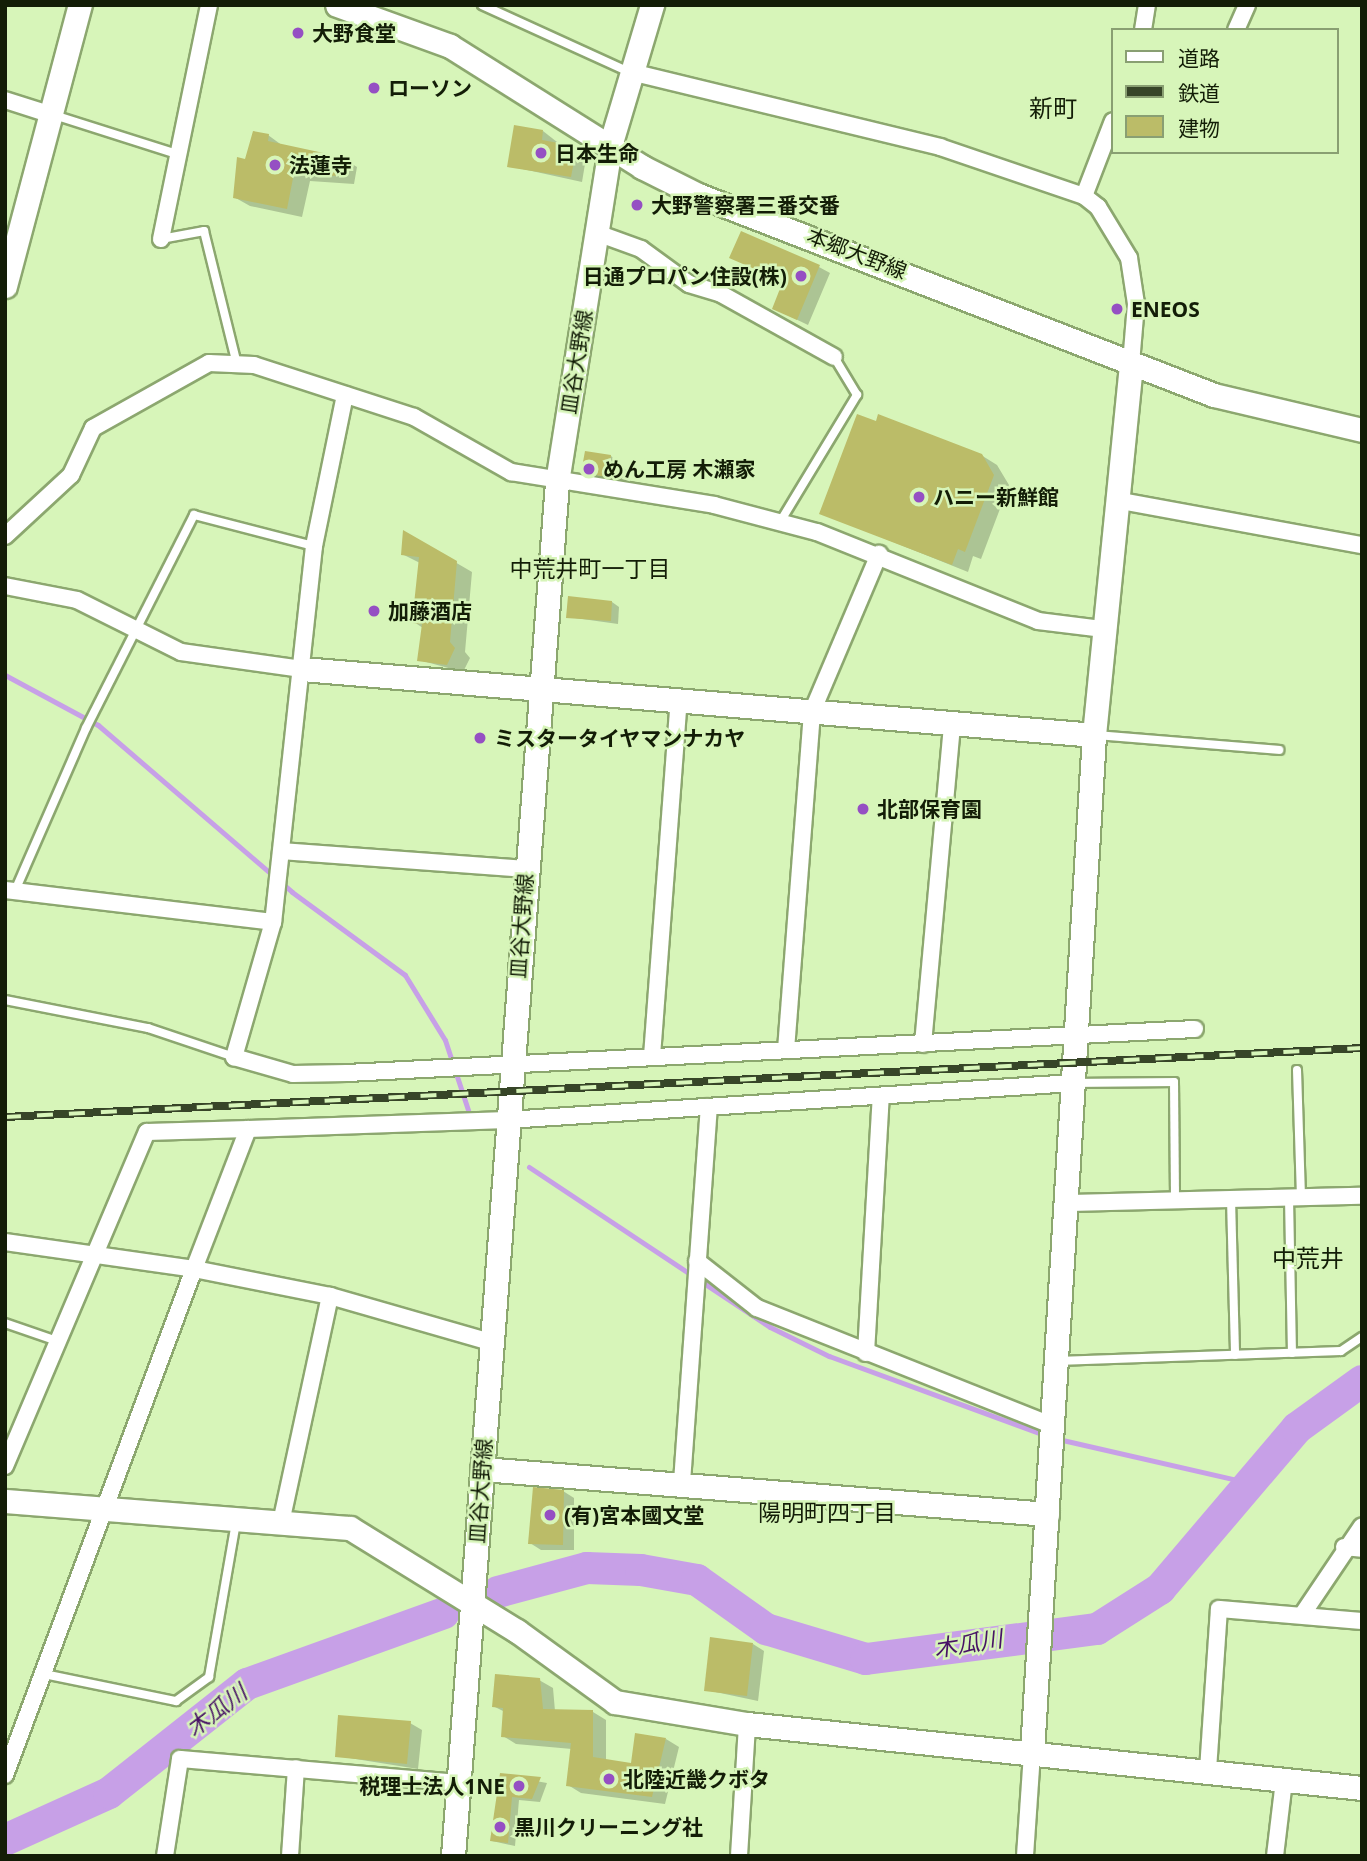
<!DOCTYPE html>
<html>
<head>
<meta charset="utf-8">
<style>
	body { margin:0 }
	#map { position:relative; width:1367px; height:1861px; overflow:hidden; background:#d7f5b9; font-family:"Noto Sans","Noto Sans JP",sans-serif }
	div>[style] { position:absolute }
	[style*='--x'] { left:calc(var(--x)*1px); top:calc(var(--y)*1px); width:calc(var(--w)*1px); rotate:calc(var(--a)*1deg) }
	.shadow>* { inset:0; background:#0003 }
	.stream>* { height:5px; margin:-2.5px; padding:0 2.5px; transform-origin:2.5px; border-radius:2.5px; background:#c7a0e7 }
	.river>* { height:32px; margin:-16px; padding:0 16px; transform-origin:16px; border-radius:16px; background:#c7a0e7 }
	.building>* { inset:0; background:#bbbc68 }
	.roads { filter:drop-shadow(2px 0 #8ca76f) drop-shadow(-2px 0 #8ca76f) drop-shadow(0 2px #8ca76f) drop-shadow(0 -2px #8ca76f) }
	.lane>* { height:8px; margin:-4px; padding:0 4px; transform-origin:4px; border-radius:4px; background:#fff }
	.street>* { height:16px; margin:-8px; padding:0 8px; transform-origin:8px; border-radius:8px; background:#fff }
	.secondary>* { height:23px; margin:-11.5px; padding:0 11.5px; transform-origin:11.5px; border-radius:11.5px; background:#fff }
	.rail>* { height:8px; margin-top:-4px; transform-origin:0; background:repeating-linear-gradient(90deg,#d7f5b9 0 16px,#374528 0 32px); box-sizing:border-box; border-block:2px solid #374528 }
	.dots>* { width:19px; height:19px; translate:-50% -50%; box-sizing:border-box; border:4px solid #d7f5b9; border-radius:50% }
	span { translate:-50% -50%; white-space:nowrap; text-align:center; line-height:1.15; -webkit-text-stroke:5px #d7f5b9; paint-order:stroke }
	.poi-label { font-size:21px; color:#131d07; font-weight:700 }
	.left { translate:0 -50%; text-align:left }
	.right { translate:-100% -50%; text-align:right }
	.street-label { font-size:21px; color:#131d07 }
	.neighbourhood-label { font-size:23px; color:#131d07 }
	.water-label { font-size:23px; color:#471265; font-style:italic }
	.quarter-label { font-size:24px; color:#131d07 }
	.frame { position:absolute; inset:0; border:7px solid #131d07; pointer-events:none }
	.legend { position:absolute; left:1111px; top:28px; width:228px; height:126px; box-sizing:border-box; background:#d7f5b9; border:2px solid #899f72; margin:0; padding:9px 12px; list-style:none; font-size:21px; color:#131d07 }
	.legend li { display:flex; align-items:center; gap:14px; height:35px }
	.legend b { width:35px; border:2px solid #899f72 }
</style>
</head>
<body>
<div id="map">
	<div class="shadow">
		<div style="clip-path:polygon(543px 131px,585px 164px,582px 182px,509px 166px)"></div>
		<div style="clip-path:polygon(268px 135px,283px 146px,342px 158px,357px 167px,354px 184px,310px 181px,302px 217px,250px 206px,234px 197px,246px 161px)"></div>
		<div style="clip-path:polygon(743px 263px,819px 267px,830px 273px,808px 325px,785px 314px,785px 282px)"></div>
		<div style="clip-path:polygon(981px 455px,997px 465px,1009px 485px,981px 559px,973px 556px,968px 572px,821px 513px)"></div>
		<div style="clip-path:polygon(611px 456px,629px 473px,627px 482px,583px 472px)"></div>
		<div style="clip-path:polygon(405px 533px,472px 572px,465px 652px,470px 658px,463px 672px,419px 660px,423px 628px,414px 622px,420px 563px,402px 554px)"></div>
		<div style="clip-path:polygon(612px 602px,619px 607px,618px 624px,568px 617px)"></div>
		<div style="clip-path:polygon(563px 1491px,574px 1498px,574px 1550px,541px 1550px,530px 1543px)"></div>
		<div style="clip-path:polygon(753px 1644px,764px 1651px,758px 1701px,706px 1690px)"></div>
		<div style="clip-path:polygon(539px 1680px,553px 1688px,555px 1711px,593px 1712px,606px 1720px,606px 1761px,633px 1765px,666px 1739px,679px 1747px,665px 1804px,581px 1793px,568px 1785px,572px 1749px,516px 1744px,503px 1736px,505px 1712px,493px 1706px)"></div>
		<div style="clip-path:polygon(410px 1723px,422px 1730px,418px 1769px,337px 1756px)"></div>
		<div style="clip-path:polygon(502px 1775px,547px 1783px,540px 1802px,519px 1800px,515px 1846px,492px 1841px)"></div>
	</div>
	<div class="stream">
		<div style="--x:5;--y:675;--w:106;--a:28.3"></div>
		<div style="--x:98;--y:725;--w:256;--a:40.7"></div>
		<div style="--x:292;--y:892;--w:140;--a:36.3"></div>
		<div style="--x:405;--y:975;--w:76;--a:58.4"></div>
		<div style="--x:445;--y:1040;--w:74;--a:71.8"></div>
		<div style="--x:529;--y:1167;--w:289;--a:33.6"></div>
		<div style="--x:770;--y:1327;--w:66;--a:26.2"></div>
		<div style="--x:829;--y:1356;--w:230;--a:20.1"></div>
		<div style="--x:1058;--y:1439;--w:201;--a:12.9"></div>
	</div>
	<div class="river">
		<div style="--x:498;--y:1592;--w:92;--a:-15.1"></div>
		<div style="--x:587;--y:1568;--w:54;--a:2.1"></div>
		<div style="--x:641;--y:1570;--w:57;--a:10.1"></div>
		<div style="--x:697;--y:1580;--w:85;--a:35.4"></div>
		<div style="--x:766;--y:1629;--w:104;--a:16.7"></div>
		<div style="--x:866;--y:1659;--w:233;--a:-7.4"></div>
		<div style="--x:1097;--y:1629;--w:75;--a:-32.4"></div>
		<div style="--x:1160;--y:1589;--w:211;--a:-49.6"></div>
		<div style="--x:1297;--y:1428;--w:80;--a:-35.9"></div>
		<div style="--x:5;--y:1840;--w:114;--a:-24.3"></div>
		<div style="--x:109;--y:1793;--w:176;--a:-38.3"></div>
		<div style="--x:247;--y:1684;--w:209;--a:-19.8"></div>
	</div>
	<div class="building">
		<div style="clip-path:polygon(514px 125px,543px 130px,542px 140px,564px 144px,562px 154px,575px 156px,571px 177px,507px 167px)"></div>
		<div style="clip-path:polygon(253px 131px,269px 134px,268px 141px,342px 157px,338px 176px,294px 173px,287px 209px,233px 198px,237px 157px,245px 159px)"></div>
		<div style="clip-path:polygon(741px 231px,820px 265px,797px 320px,772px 309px,783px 281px,729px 258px)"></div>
		<div style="clip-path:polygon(857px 414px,876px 421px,878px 414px,982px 454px,994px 475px,965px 552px,958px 549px,952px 565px,819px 514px)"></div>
		<div style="clip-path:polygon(585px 451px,611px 455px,610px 465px,623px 467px,620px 479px,581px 473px)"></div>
		<div style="clip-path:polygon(403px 530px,457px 561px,450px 642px,455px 648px,447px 665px,417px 661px,422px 624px,412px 623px,419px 557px,401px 555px)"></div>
		<div style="clip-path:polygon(568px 596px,612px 601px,611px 621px,566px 618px)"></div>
		<div style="clip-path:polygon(533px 1487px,564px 1490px,563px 1545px,528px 1544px)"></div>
		<div style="clip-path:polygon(710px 1637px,753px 1643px,747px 1696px,704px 1691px)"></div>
		<div style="clip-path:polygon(495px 1674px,540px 1678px,543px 1709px,593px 1710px,593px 1757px,631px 1763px,635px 1733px,666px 1738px,652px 1797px,566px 1786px,571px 1743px,501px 1737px,503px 1708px,492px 1707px)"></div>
		<div style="clip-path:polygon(338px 1715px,411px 1721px,407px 1764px,335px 1757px)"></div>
		<div style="clip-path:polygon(500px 1773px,541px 1777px,532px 1799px,512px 1797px,508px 1843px,490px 1841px)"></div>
	</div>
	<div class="roads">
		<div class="lane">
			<div style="--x:482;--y:5;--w:162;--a:24.5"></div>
			<div style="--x:54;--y:115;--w:126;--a:17.6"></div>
			<div style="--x:161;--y:239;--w:44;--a:-10.5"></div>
			<div style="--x:204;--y:231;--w:137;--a:76.1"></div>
			<div style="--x:780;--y:522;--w:149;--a:-58.8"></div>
			<div style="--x:857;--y:395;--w:44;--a:-121.2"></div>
			<div style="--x:1097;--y:735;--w:183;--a:4.7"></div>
			<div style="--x:14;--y:893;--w:180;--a:-66.4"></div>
			<div style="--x:86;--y:728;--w:239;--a:-63.1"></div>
			<div style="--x:194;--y:515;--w:124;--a:14.5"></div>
			<div style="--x:5;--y:1000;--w:146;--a:11.1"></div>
			<div style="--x:148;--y:1028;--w:91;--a:18.6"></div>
			<div style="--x:1297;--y:1070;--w:127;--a:88.2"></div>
			<div style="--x:1074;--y:1083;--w:100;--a:-0.6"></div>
			<div style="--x:1174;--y:1082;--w:118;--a:89.5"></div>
			<div style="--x:1289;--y:1198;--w:155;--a:88.9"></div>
			<div style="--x:1231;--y:1199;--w:156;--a:88.5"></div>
			<div style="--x:5;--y:1323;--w:55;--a:19.1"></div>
			<div style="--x:1057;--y:1361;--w:284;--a:-2"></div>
			<div style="--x:1341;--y:1351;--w:25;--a:-34"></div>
			<div style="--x:44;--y:1674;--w:135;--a:11.6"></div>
			<div style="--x:176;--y:1701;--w:41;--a:-36"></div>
			<div style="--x:209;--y:1677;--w:157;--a:-80.1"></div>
		</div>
		<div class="street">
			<div style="--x:1143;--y:30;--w:25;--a:-81"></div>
			<div style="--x:1236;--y:30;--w:27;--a:-66"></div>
			<div style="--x:631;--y:72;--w:318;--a:13.6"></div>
			<div style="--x:940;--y:147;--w:152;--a:18.8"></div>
			<div style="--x:1084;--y:196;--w:18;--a:38"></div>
			<div style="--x:1098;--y:207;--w:60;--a:58.7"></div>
			<div style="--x:1129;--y:258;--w:47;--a:81.3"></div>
			<div style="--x:1136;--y:304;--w:60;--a:94.8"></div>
			<div style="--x:5;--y:100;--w:49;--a:17.7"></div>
			<div style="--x:1084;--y:196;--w:80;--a:-68.9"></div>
			<div style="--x:597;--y:233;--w:47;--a:20"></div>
			<div style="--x:641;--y:249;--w:59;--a:36.1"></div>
			<div style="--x:689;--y:284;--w:34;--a:17"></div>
			<div style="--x:721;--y:294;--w:129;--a:29.1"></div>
			<div style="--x:161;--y:239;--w:239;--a:-78.4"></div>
			<div style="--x:345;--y:395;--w:154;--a:101.6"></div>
			<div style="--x:314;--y:546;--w:378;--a:96.2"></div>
			<div style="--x:273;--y:922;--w:141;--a:106.1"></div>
			<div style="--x:234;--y:1057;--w:61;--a:16.1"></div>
			<div style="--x:293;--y:1074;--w:54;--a:-1.1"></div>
			<div style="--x:347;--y:1073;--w:849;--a:-2.97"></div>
			<div style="--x:1116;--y:500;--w:250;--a:10.4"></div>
			<div style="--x:5;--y:536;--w:90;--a:-42.7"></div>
			<div style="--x:71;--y:475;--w:52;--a:-64.9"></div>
			<div style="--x:93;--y:428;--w:133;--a:-29.3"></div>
			<div style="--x:209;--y:363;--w:45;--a:2.5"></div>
			<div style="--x:254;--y:365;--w:168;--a:18"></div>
			<div style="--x:414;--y:417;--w:112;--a:29.6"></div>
			<div style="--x:511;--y:472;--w:206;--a:9.2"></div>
			<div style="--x:714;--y:505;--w:106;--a:14.7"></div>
			<div style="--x:817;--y:532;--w:238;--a:21.9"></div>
			<div style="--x:1038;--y:621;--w:64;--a:7.1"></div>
			<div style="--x:5;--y:586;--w:73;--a:11"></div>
			<div style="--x:77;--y:600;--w:116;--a:26.6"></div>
			<div style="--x:181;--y:652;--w:122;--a:8"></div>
			<div style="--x:282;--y:851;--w:244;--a:4.2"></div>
			<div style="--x:5;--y:890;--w:270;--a:6.8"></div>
			<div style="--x:923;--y:1044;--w:322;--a:-84.8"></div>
			<div style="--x:786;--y:1050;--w:339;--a:-85.6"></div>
			<div style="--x:812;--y:712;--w:172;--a:-67"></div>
			<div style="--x:652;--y:1056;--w:356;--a:-85.7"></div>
			<div style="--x:1068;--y:1203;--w:294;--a:-1.4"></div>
			<div style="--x:5;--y:1242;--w:191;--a:8.1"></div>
			<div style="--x:194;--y:1269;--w:150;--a:-68.9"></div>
			<div style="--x:248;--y:1129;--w:259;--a:-2"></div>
			<div style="--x:507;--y:1120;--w:567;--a:-3.74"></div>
			<div style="--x:697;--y:1261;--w:76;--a:38.1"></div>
			<div style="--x:757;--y:1308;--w:319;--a:21.7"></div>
			<div style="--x:866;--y:1353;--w:257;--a:-86.7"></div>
			<div style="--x:5;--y:1466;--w:363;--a:-67"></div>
			<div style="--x:147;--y:1132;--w:101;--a:-1.7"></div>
			<div style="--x:682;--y:1482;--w:376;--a:-85.9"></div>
			<div style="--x:282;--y:1518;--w:227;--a:-77.8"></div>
			<div style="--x:1344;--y:1547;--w:18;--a:6"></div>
			<div style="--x:1302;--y:1615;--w:107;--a:-56"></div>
			<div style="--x:1208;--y:1770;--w:161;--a:-86.1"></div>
			<div style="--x:1219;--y:1609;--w:144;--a:4.8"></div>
			<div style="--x:5;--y:1775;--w:540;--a:-69.52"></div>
			<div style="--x:194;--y:1269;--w:139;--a:11.2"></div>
			<div style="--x:330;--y:1296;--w:166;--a:16"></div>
			<div style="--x:165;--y:1856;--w:98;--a:-81.2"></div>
			<div style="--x:180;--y:1759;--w:280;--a:4.9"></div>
			<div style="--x:290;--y:1856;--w:88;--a:-86.1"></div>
			<div style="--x:739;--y:1856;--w:132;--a:-86.5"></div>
			<div style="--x:1025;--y:1856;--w:104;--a:-86.1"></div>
			<div style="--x:1275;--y:1856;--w:77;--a:-83.2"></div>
		</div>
		<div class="secondary">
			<div style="--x:337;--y:5;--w:120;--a:19.9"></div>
			<div style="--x:450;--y:46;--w:227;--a:32.2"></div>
			<div style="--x:642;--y:167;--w:63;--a:26.6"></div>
			<div style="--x:698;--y:195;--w:553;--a:21.19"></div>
			<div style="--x:1214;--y:395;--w:152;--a:13.3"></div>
			<div style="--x:5;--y:286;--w:291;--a:-75.1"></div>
			<div style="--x:302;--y:669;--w:795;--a:4.76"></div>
			<div style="--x:482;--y:1469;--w:567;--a:4.55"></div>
			<div style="--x:5;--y:1501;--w:346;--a:4.5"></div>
			<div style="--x:350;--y:1528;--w:196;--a:31.7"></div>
			<div style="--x:517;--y:1631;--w:121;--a:35.9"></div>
			<div style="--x:615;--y:1702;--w:134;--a:9.5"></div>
			<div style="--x:747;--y:1724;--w:618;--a:5.94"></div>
			<div style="--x:1032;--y:1752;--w:1019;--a:-86.51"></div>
			<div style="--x:1094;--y:735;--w:373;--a:-84.3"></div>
			<div style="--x:453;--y:1856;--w:1378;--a:-85.67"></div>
			<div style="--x:557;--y:482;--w:340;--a:-81"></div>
			<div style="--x:610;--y:146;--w:147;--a:-73.4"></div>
		</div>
	</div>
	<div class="rail">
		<div style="--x:5;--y:1117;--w:1359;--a:-2.91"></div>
	</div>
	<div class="dots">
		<div style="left:298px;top:33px;background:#954fc3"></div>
		<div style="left:374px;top:88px;background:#954fc3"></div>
		<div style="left:541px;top:153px;background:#954fc3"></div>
		<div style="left:275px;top:165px;background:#954fc3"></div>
		<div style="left:637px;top:205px;background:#954fc3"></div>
		<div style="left:801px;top:276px;background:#954fc3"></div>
		<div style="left:1117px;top:309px;background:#954fc3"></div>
		<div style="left:589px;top:469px;background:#954fc3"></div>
		<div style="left:919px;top:497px;background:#954fc3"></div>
		<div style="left:374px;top:611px;background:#954fc3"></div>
		<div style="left:480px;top:738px;background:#954fc3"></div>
		<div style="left:863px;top:809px;background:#954fc3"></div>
		<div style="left:550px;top:1515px;background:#954fc3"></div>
		<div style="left:609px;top:1779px;background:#954fc3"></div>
		<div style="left:519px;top:1786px;background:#954fc3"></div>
		<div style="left:500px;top:1827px;background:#954fc3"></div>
	</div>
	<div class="poi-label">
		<span class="left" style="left:312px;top:33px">大野食堂</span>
		<span class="left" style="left:388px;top:88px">ローソン</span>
		<span class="left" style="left:555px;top:153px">日本生命</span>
		<span class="left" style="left:289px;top:165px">法蓮寺</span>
		<span class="left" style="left:651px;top:205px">大野警察署三番交番</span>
		<span class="right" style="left:787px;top:276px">日通プロパン住設(株)</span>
		<span class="left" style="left:1131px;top:309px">ENEOS</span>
		<span class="left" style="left:603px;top:469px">めん工房 木瀬家</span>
		<span class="left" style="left:933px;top:497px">ハニー新鮮館</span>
		<span class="left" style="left:388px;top:611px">加藤酒店</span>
		<span class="left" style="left:494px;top:738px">ミスタータイヤマンナカヤ</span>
		<span class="left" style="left:877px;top:809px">北部保育園</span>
		<span class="left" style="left:564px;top:1515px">(有)宮本國文堂</span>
		<span class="left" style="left:623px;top:1779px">北陸近畿クボタ</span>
		<span class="right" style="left:505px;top:1786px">税理士法人1NE</span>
		<span class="left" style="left:514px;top:1827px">黒川クリーニング社</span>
	</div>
	<div class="street-label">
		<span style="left:857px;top:253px;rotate:21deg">本郷大野線</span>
		<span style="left:576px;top:362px;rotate:-81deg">皿谷大野線</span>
		<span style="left:521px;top:926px;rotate:-86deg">皿谷大野線</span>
		<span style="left:480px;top:1491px;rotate:-86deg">皿谷大野線</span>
	</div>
	<div class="neighbourhood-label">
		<span style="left:590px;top:568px">中荒井町一丁目</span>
		<span style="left:827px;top:1512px">陽明町四丁目</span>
	</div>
	<div class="water-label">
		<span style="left:968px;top:1643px;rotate:-9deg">木瓜川</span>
		<span style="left:216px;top:1710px;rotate:-37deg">木瓜川</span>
	</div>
	<div class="quarter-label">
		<span style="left:1053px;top:108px">新町</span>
		<span style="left:1308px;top:1258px">中荒井</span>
	</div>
	<div class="frame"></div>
	<ul class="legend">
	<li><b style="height:9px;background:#fff"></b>道路</li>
	<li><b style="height:9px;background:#374528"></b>鉄道</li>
	<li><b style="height:19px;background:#bbbc68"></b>建物</li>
	</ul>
</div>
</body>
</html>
